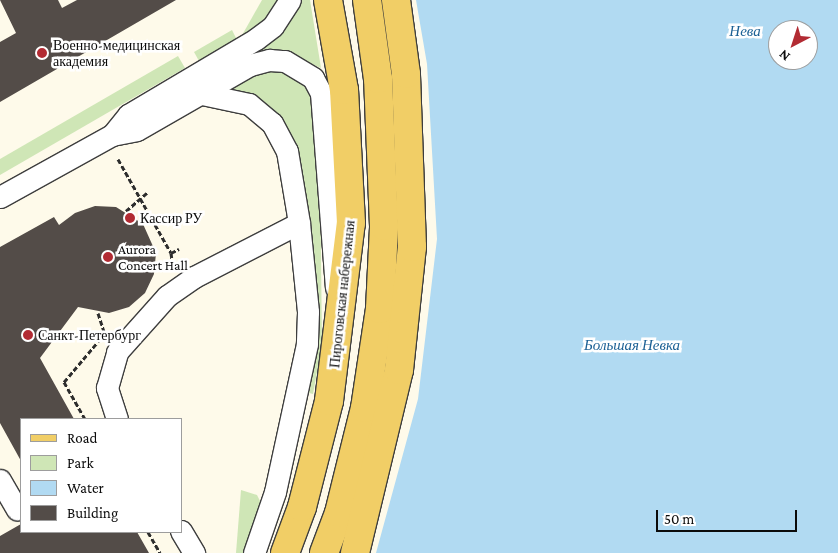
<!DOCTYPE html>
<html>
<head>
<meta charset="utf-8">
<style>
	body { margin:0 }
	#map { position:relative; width:838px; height:553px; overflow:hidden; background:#fefaea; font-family:"Crimson Pro",serif }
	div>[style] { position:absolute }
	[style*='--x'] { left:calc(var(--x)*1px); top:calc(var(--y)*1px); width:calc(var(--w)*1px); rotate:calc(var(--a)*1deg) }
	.green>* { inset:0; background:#cfe6b6 }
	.water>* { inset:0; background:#b1daf2 }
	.building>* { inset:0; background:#534c48 }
	.path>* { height:3px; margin-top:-1.5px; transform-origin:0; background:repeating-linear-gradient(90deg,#2d2d2d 0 5px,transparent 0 7.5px) }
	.roads { filter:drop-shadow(1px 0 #3e3e3e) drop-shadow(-1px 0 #3e3e3e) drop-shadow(0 1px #3e3e3e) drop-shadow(0 -1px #3e3e3e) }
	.minor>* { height:21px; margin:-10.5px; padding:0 10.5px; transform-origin:10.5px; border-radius:10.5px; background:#fff }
	.major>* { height:28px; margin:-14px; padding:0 14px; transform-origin:14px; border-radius:14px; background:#f1ce66 }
	.dots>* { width:14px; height:14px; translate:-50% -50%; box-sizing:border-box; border:2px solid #fff; border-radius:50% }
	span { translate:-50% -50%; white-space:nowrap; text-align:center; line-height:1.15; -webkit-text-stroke:5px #fff; paint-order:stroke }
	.poi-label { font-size:14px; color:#0b0b0b }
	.left { translate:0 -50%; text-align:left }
	.street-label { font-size:14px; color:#0b0b0b }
	.water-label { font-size:15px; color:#1c6195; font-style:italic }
	.legend { position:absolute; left:20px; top:418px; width:162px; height:115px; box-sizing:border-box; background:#fff; border:1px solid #9d9d9d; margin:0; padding:6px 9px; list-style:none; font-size:15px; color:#0b0b0b }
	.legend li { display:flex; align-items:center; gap:10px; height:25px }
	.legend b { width:25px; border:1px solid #9d9d9d }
	.north { position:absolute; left:768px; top:20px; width:50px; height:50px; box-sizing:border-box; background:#fff; border:1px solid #9d9d9d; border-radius:50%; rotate:220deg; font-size:14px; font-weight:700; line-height:20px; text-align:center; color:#0b0b0b }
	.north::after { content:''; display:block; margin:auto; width:18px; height:22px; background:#b22b33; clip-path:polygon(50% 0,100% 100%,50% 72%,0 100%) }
	.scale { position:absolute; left:656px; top:510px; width:141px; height:22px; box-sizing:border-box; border:2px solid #0b0b0b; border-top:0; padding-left:6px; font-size:15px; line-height:18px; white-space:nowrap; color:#0b0b0b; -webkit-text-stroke:4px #fff; paint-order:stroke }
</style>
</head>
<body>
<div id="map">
	<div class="green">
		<div style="clip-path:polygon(262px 0,277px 0,264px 20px,241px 37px)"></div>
		<div style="clip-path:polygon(301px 0,310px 0,321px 68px,280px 50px,249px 57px,284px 27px)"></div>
		<div style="clip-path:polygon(232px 30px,237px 40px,199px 61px,194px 52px)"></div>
		<div style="clip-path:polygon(178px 56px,185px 68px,0 175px,0 159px)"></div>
		<div style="clip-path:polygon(273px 68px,297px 74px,314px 96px,320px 165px,322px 344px,313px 394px,309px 393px,317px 343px,312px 240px,294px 148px,289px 131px,268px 106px,232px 88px,260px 71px)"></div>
		<div style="clip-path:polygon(241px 490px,257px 495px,262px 505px,247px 553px,236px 553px)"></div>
	</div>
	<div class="water">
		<div style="clip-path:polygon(evenodd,416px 0,838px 0,838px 553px,376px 553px,418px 399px,437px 239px,427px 64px,416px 0,778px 30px,808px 30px,808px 60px,778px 60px,778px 30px)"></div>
	</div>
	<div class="building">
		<div style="clip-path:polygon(0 0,58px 0,62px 8px,77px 0,176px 0,0 102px,0 42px,16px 33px)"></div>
		<div style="clip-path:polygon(95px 206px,116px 207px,143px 224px,156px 253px,154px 274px,145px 293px,129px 307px,109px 313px,78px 307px,40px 358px,74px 419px,21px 419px,21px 461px,0 423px,0 247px,54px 217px,59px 225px,75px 213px)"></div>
		<div style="clip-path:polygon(21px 524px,21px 532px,137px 532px,149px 553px,0 553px,0 536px)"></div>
	</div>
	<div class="path">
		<div style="--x:118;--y:159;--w:108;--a:60.6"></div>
		<div style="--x:171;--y:253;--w:14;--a:82"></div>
		<div style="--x:126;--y:211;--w:28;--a:-41"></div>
		<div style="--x:171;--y:253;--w:9;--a:-27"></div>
		<div style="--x:98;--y:313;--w:23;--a:72"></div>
		<div style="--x:85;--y:419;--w:43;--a:-119.6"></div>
		<div style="--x:64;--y:382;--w:57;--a:-49.9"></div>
		<div style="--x:148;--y:532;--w:24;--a:60"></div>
	</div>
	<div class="roads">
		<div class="minor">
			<div style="--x:202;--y:94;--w:48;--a:12"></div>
			<div style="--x:249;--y:104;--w:30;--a:40"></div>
			<div style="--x:272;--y:123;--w:32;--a:62"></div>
			<div style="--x:287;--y:151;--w:73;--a:80.5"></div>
			<div style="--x:299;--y:223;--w:89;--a:84.2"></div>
			<div style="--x:308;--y:312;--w:32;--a:92"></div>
			<div style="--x:307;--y:344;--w:151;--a:102.2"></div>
			<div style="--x:275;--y:492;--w:65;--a:109"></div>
			<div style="--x:112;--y:135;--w:26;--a:-51"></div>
			<div style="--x:128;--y:115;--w:149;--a:-30.7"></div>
			<div style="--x:256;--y:39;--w:21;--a:-37"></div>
			<div style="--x:273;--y:26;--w:31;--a:-57"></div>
			<div style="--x:0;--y:197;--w:128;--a:-29"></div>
			<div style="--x:112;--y:135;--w:25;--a:-11"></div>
			<div style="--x:137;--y:130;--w:130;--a:-29.9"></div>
			<div style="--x:250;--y:65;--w:20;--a:-15"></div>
			<div style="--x:269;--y:60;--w:16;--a:4"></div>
			<div style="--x:285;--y:61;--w:33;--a:31"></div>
			<div style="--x:313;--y:78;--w:17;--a:62"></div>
			<div style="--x:321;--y:93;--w:195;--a:85.6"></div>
			<div style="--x:117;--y:419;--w:33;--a:-108"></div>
			<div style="--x:107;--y:388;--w:37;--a:-74"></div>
			<div style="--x:117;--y:352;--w:75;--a:-48.2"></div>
			<div style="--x:167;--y:296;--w:33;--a:-35"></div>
			<div style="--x:194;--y:277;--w:118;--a:-27.2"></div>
			<div style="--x:0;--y:480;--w:34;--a:60"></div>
			<div style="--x:181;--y:531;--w:26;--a:59"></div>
		</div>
		<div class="major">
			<div style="--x:285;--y:553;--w:49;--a:-69.7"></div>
			<div style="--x:302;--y:507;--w:109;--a:-75.7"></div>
			<div style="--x:329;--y:401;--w:179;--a:-83"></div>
			<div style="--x:351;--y:223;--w:133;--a:-93"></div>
			<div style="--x:344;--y:90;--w:91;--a:-100.1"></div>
			<div style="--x:324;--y:553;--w:43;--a:-69.4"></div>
			<div style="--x:339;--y:513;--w:108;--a:-76.1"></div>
			<div style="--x:365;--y:408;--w:100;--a:-81.4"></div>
			<div style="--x:380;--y:309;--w:83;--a:-87.2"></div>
			<div style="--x:384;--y:226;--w:147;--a:-92.3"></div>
			<div style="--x:378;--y:79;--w:80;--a:-97.9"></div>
			<div style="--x:355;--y:553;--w:188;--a:-76.5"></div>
			<div style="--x:399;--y:370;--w:124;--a:-84"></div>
			<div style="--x:412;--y:247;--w:173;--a:-92"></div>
			<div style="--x:406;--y:74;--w:75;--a:-97.7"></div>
		</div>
	</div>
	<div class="dots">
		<div style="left:42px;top:53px;background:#b22b33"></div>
		<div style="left:130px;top:218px;background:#b22b33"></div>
		<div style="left:108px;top:257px;background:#b22b33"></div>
		<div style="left:28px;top:335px;background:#b22b33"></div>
	</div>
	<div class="poi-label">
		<span class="left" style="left:53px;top:53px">Военно-медицинская<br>академия</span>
		<span class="left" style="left:140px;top:218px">Кассир РУ</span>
		<span class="left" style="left:118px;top:257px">Aurora<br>Concert Hall</span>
		<span class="left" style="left:38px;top:335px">Санкт-Петербург</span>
	</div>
	<div class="street-label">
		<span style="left:342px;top:294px;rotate:-84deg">Пироговская набережная</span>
	</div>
	<div class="water-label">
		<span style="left:745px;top:32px">Нева</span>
		<span style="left:632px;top:346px">Большая Невка</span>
	</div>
	<ul class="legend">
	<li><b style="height:6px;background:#f1ce66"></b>Road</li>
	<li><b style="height:14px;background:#cfe6b6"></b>Park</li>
	<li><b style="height:14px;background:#b1daf2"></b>Water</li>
	<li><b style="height:14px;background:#534c48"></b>Building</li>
	</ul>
	<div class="north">N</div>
	<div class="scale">50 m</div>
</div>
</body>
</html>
